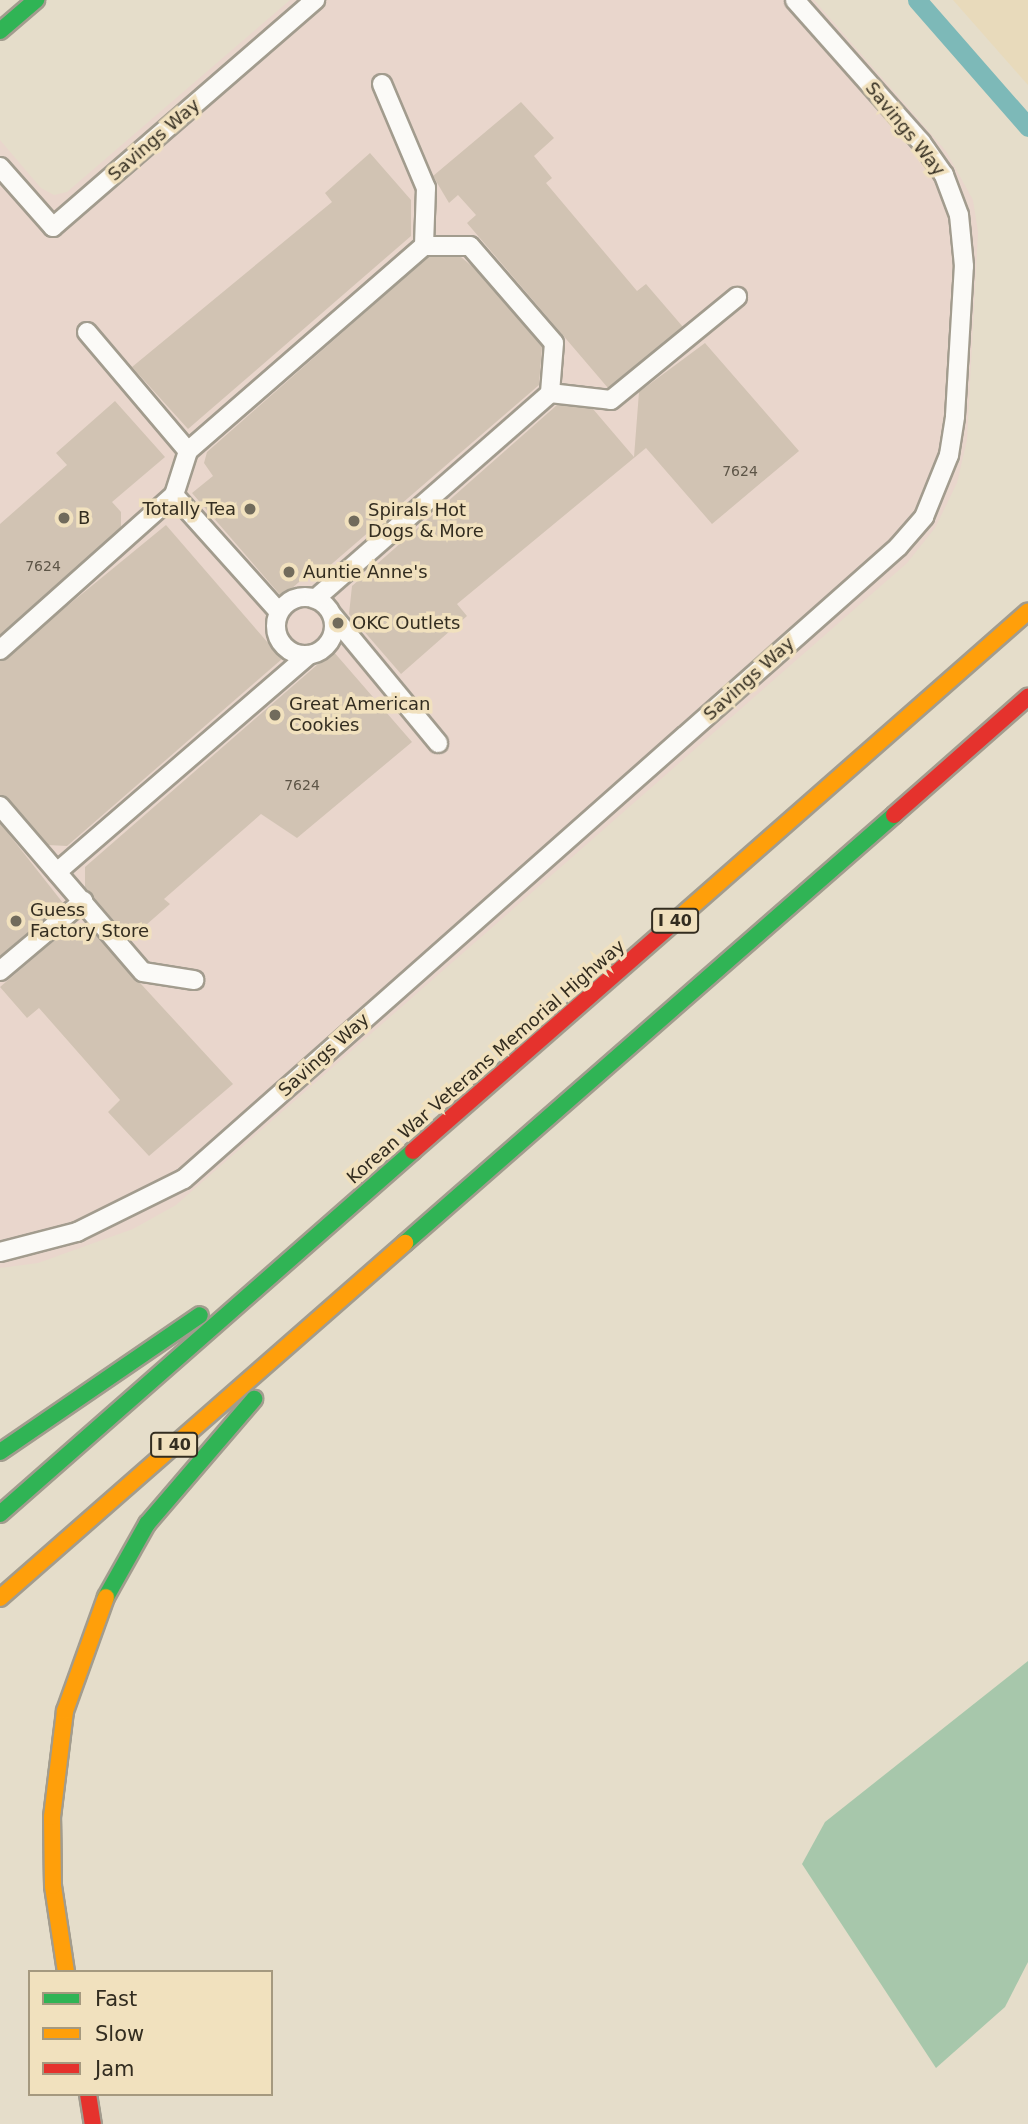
<!DOCTYPE html>
<html>
<head>
<meta charset="utf-8">
<style>
	body { margin:0 }
	#map { position:relative; width:1028px; height:2124px; overflow:hidden; background:#e5ddca; font-family:"DejaVu Sans",sans-serif }
	div>[style] { position:absolute }
	[style*='--x'] { left:calc(var(--x)*1px); top:calc(var(--y)*1px); width:calc(var(--w)*1px); rotate:calc(var(--a)*1deg) }
	.commercial>* { inset:0; background:#e9d6cc }
	.built>* { inset:0; background:#e8dabb }
	.forest>* { inset:0; background:#a7c7ab }
	.canal>* { height:19px; margin:-9.5px; padding:0 9.5px; transform-origin:9.5px; border-radius:9.5px; background:#7db9b8 }
	.building>* { inset:0; background:#d1c3b3 }
	.roads { filter:drop-shadow(2px 0 #a29c8e) drop-shadow(-2px 0 #a29c8e) drop-shadow(0 2px #a29c8e) drop-shadow(0 -2px #a29c8e) }
	.street>* { height:18px; margin:-9px; padding:0 9px; transform-origin:9px; border-radius:9px; background:#fbfaf7 }
	.street>.ring { margin:-9px; padding:0; box-sizing:content-box; background:none; border:18px solid #fbfaf7; border-radius:50% }
	.fast>* { height:16px; margin:-8px; padding:0 8px; transform-origin:8px; border-radius:8px; background:#30b455 }
	.slow>* { height:16px; margin:-8px; padding:0 8px; transform-origin:8px; border-radius:8px; background:#ff9f0a }
	.jam>* { height:16px; margin:-8px; padding:0 8px; transform-origin:8px; border-radius:8px; background:#e5322d }
	.dots>* { width:19px; height:19px; translate:-50% -50%; box-sizing:border-box; border:4px solid #f1e1be; border-radius:50% }
	span { translate:-50% -50%; white-space:nowrap; text-align:center; line-height:1.15; -webkit-text-stroke:7px #f1e1be; paint-order:stroke }
	.number-label { font-size:14px; color:#5d5547 }
	.number-label span { -webkit-text-stroke-width:0 }
	.shield-label span { padding:2px 5px; background:#f1e1be; border:2px solid; border-radius:5px; -webkit-text-stroke-width:0 }
	.shield-label { font-size:16px; color:#332d20; font-weight:700 }
	.street-label { font-size:18px; color:#332d20 }
	.poi-label { font-size:18px; color:#332d20 }
	.right { translate:-100% -50%; text-align:right }
	.left { translate:0 -50%; text-align:left }
	.legend { position:absolute; left:28px; top:1970px; width:245px; height:126px; box-sizing:border-box; background:#f1e1be; border:2px solid #a5997f; margin:0; padding:9px 12px; list-style:none; font-size:21px; color:#332d20 }
	.legend li { display:flex; align-items:center; gap:14px; height:35px }
	.legend b { width:35px; border:2px solid #a5997f }
</style>
</head>
<body>
<div id="map">
	<div class="commercial">
		<div style="clip-path:polygon(290px 0,814px 0,946px 151px,973px 200px,978px 232px,967px 440px,957px 483px,935px 528px,907px 563px,176px 1205px,133px 1229px,38px 1263px,0 1268px,0 140px,41px 188px,54px 195px,67px 192px)"></div>
	</div>
	<div class="built">
		<div style="clip-path:polygon(954px 0,1028px 0,1028px 85px,953px 0)"></div>
	</div>
	<div class="forest">
		<div style="clip-path:polygon(1028px 1661px,1028px 1962px,1005px 2007px,936px 2068px,802px 1864px,825px 1822px)"></div>
	</div>
	<div class="canal">
		<div style="--x:917;--y:0;--w:169;--a:48.8"></div>
	</div>
	<div class="building">
		<div style="clip-path:polygon(521px 102px,554px 138px,534px 156px,552px 178px,546px 183px,637px 291px,646px 284px,683px 327px,608px 388px,467px 223px,476px 215px,458px 195px,449px 203px,433px 176px)"></div>
		<div style="clip-path:polygon(370px 153px,411px 200px,411px 236px,188px 429px,132px 367px,332px 202px,325px 193px)"></div>
		<div style="clip-path:polygon(428px 257px,461px 257px,474px 268px,542px 347px,539px 385px,312px 581px,307px 575px,282px 597px,192px 493px,213px 476px,204px 463px,207px 452px)"></div>
		<div style="clip-path:polygon(705px 343px,799px 451px,712px 524px,646px 448px,457px 604px,467px 616px,401px 674px,349px 614px,352px 586px,557px 405px,593px 409px,634px 457px,639px 392px)"></div>
		<div style="clip-path:polygon(115px 401px,165px 457px,112px 502px,121px 512px,121px 527px,0 635px,0 524px,67px 465px,56px 453px)"></div>
		<div style="clip-path:polygon(166px 525px,282px 659px,67px 846px,48px 845px,0 795px,0 661px)"></div>
		<div style="clip-path:polygon(333px 651px,412px 742px,297px 838px,261px 814px,164px 899px,170px 904px,130px 939px,85px 887px,85px 867px)"></div>
		<div style="clip-path:polygon(0 823px,63px 903px,0 956px)"></div>
		<div style="clip-path:polygon(64px 932px,95px 934px,233px 1084px,149px 1156px,108px 1112px,120px 1100px,39px 1008px,27px 1018px,0 987px)"></div>
	</div>
	<div class="roads">
		<div class="street">
			<div style="--x:382;--y:84;--w:113;--a:67.1"></div>
			<div style="--x:426;--y:188;--w:58;--a:92"></div>
			<div style="--x:424;--y:246;--w:46;--a:0"></div>
			<div style="--x:470;--y:246;--w:128;--a:49.1"></div>
			<div style="--x:554;--y:343;--w:50;--a:94.6"></div>
			<div style="--x:0;--y:167;--w:80;--a:48.5"></div>
			<div style="--x:53;--y:227;--w:347;--a:-40.9"></div>
			<div style="--x:87;--y:332;--w:156;--a:49.7"></div>
			<div style="--x:188;--y:451;--w:313;--a:-41"></div>
			<div style="--x:174;--y:495;--w:46;--a:-72.3"></div>
			<div class="ring" style="left:276px;top:597px;width:40px;height:40px"></div>
			<div style="--x:315;--y:599;--w:313;--a:-41.2"></div>
			<div style="--x:550;--y:393;--w:61;--a:6.5"></div>
			<div style="--x:611;--y:400;--w:163;--a:-39.3"></div>
			<div style="--x:333;--y:616;--w:165;--a:50.4"></div>
			<div style="--x:0;--y:650;--w:233;--a:-41.7"></div>
			<div style="--x:174;--y:495;--w:157;--a:48.1"></div>
			<div style="--x:0;--y:806;--w:219;--a:49.3"></div>
			<div style="--x:143;--y:972;--w:52;--a:8.9"></div>
			<div style="--x:57;--y:872;--w:332;--a:-40.8"></div>
			<div style="--x:0;--y:971;--w:109;--a:-40.1"></div>
			<div style="--x:0;--y:1252;--w:80;--a:-14.6"></div>
			<div style="--x:77;--y:1232;--w:119;--a:-26.4"></div>
			<div style="--x:184;--y:1179;--w:954;--a:-41.51"></div>
			<div style="--x:898;--y:547;--w:40;--a:-49"></div>
			<div style="--x:924;--y:517;--w:67;--a:-68"></div>
			<div style="--x:949;--y:455;--w:39;--a:-81"></div>
			<div style="--x:955;--y:416;--w:150;--a:-86.6"></div>
			<div style="--x:964;--y:266;--w:51;--a:-95.6"></div>
			<div style="--x:959;--y:215;--w:43;--a:-110.6"></div>
			<div style="--x:944;--y:175;--w:40;--a:-124.9"></div>
			<div style="--x:921;--y:142;--w:190;--a:-131.6"></div>
		</div>
		<div class="fast">
			<div style="--x:0;--y:31;--w:48;--a:-40.7"></div>
			<div style="--x:405;--y:1243;--w:650;--a:-41.19"></div>
			<div style="--x:0;--y:1452;--w:242;--a:-34.4"></div>
			<div style="--x:0;--y:1514;--w:550;--a:-41.31"></div>
			<div style="--x:106;--y:1597;--w:84;--a:-60.7"></div>
			<div style="--x:147;--y:1524;--w:165;--a:-49.4"></div>
		</div>
		<div class="slow">
			<div style="--x:671;--y:925;--w:475;--a:-41.3"></div>
			<div style="--x:0;--y:1598;--w:539;--a:-41.24"></div>
			<div style="--x:66;--y:1972;--w:87;--a:-98.6"></div>
			<div style="--x:53;--y:1886;--w:69;--a:-90.8"></div>
			<div style="--x:52;--y:1817;--w:107;--a:-83"></div>
			<div style="--x:65;--y:1711;--w:121;--a:-70.2"></div>
		</div>
		<div class="jam">
			<div style="--x:894;--y:815;--w:179;--a:-41.4"></div>
			<div style="--x:413;--y:1151;--w:343;--a:-41.2"></div>
			<div style="--x:88;--y:2094;--w:30;--a:81"></div>
		</div>
	</div>
	<div class="dots">
		<div style="left:250px;top:509px;background:#716b5c"></div>
		<div style="left:64px;top:518px;background:#716b5c"></div>
		<div style="left:354px;top:521px;background:#716b5c"></div>
		<div style="left:289px;top:572px;background:#716b5c"></div>
		<div style="left:338px;top:623px;background:#716b5c"></div>
		<div style="left:275px;top:715px;background:#716b5c"></div>
		<div style="left:16px;top:921px;background:#716b5c"></div>
	</div>
	<div class="number-label">
		<span style="left:740px;top:471px">7624</span>
		<span style="left:43px;top:566px">7624</span>
		<span style="left:302px;top:785px">7624</span>
	</div>
	<div class="shield-label">
		<span style="left:675px;top:921px">I 40</span>
		<span style="left:174px;top:1445px">I 40</span>
	</div>
	<div class="street-label">
		<span style="left:905px;top:129px;rotate:51deg">Savings Way</span>
		<span style="left:154px;top:140px;rotate:-41deg">Savings Way</span>
		<span style="left:749px;top:679px;rotate:-42deg">Savings Way</span>
		<span style="left:324px;top:1055px;rotate:-42deg">Savings Way</span>
		<span style="left:486px;top:1062px;rotate:-41deg">Korean War Veterans Memorial Highway</span>
	</div>
	<div class="poi-label">
		<span class="right" style="left:236px;top:509px">Totally Tea</span>
		<span class="left" style="left:368px;top:521px">Spirals Hot<br>Dogs &amp; More</span>
		<span class="left" style="left:78px;top:518px">B</span>
		<span class="left" style="left:303px;top:572px">Auntie Anne's</span>
		<span class="left" style="left:352px;top:623px">OKC Outlets</span>
		<span class="left" style="left:289px;top:715px">Great American<br>Cookies</span>
		<span class="left" style="left:30px;top:921px">Guess<br>Factory Store</span>
	</div>
	<ul class="legend">
	<li><b style="height:9px;background:#30b455"></b>Fast</li>
	<li><b style="height:9px;background:#ff9f0a"></b>Slow</li>
	<li><b style="height:9px;background:#e5322d"></b>Jam</li>
	</ul>
</div>
</body>
</html>
